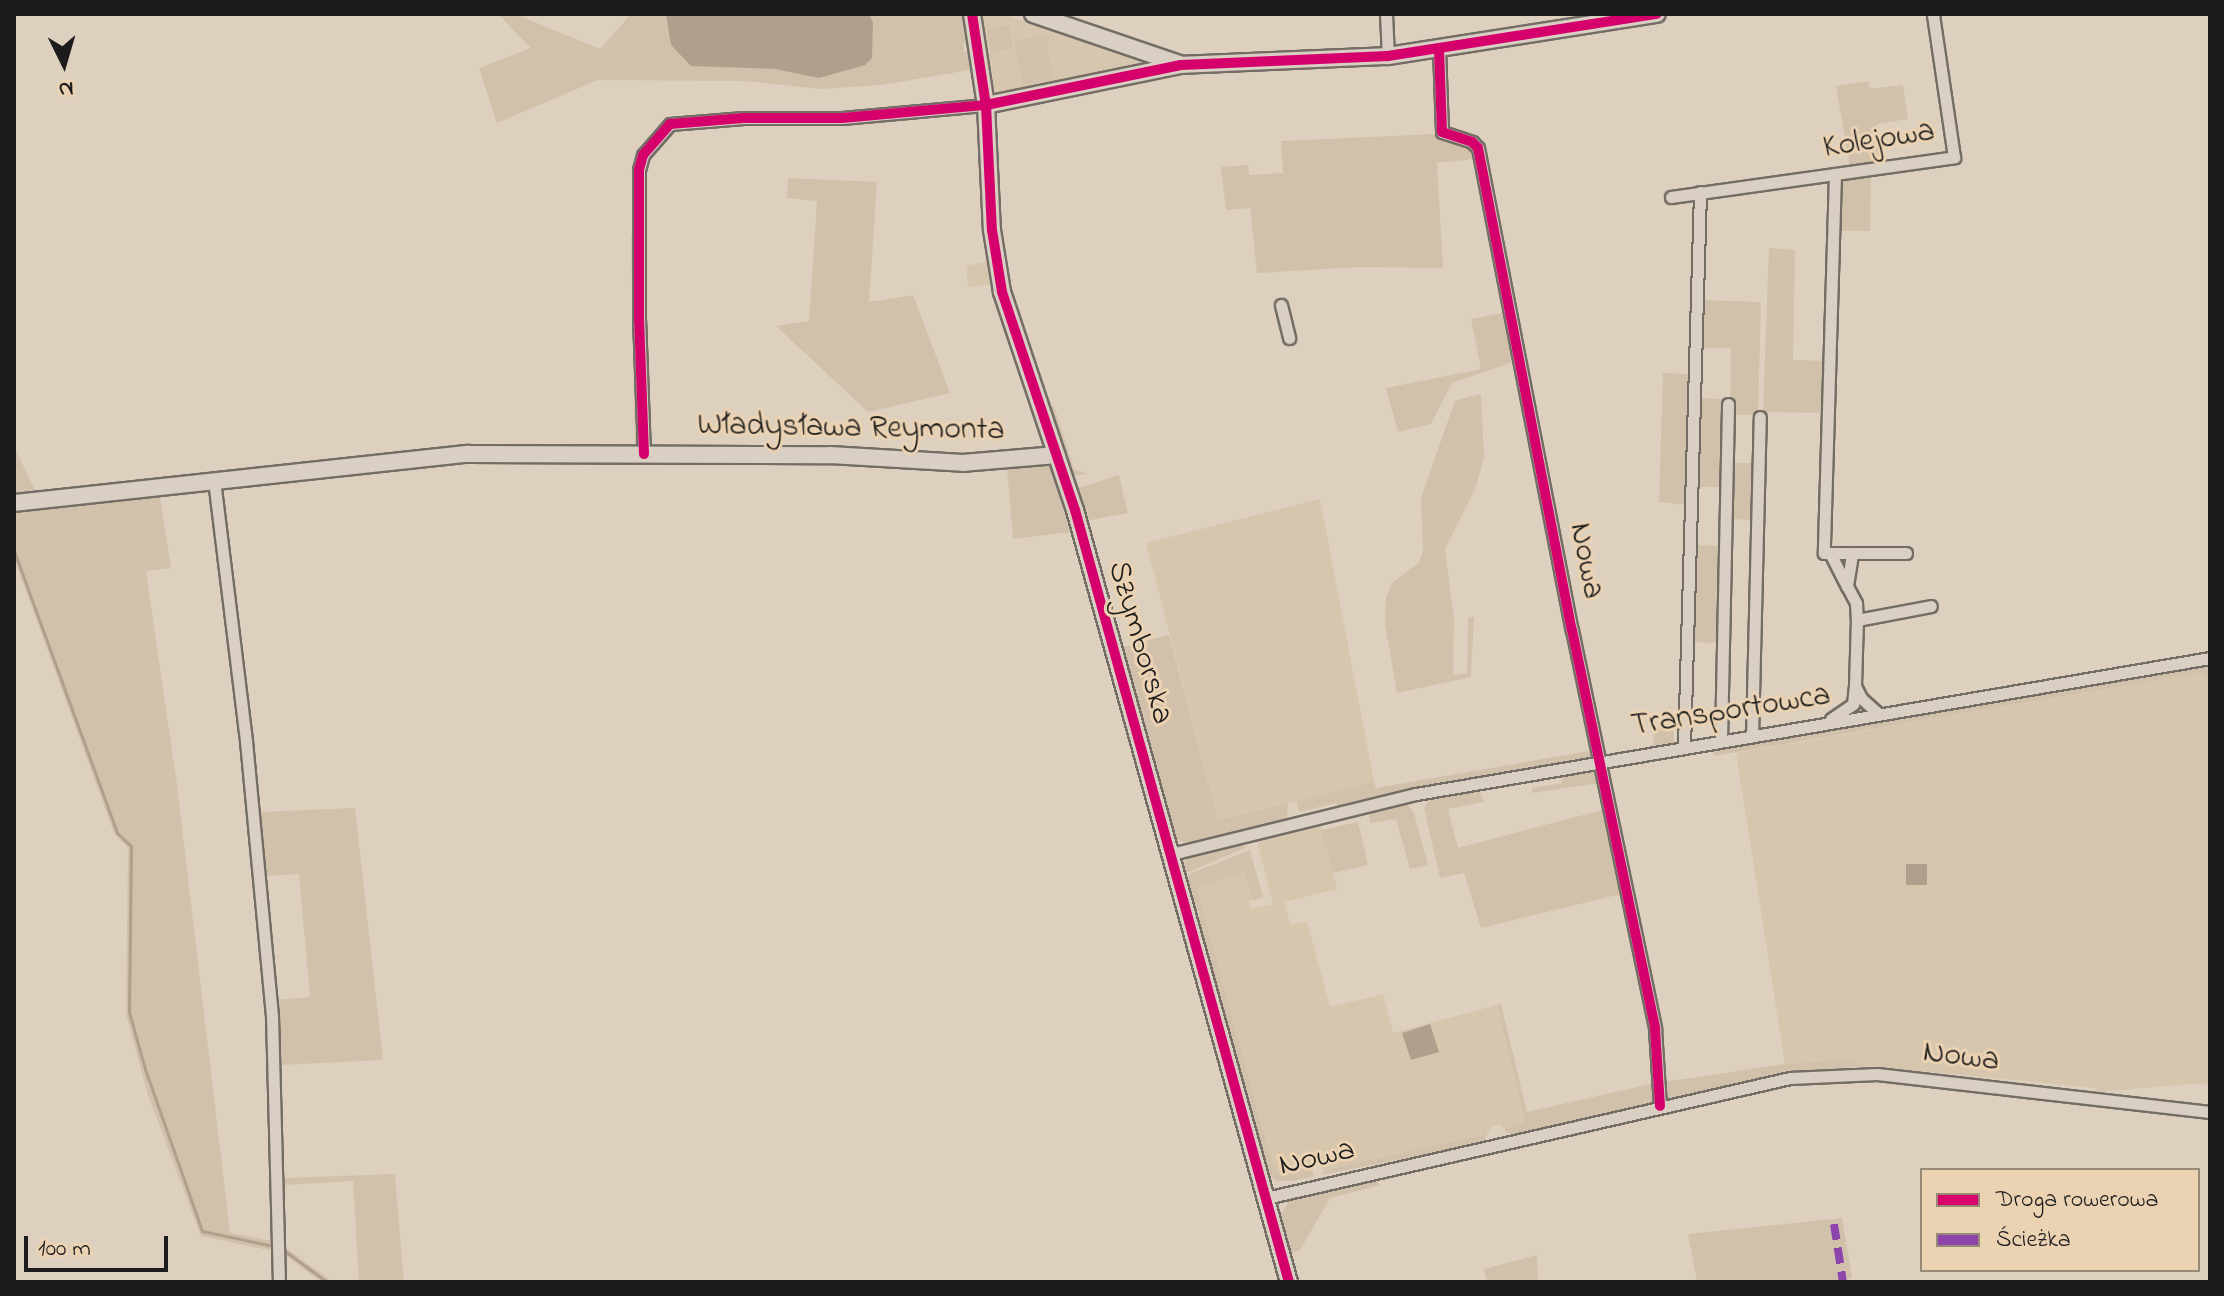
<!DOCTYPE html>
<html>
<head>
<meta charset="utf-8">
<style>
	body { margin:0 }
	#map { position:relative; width:2224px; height:1296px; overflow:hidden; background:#ddd0bf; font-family:"Indie Flower",sans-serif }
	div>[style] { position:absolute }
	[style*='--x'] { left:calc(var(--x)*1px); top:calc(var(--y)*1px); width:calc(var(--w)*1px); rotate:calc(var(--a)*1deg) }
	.built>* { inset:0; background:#d7c6ae }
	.green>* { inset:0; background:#d1c1ab }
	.water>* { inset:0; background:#afa08e }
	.stream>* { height:3px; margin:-1.5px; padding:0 1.5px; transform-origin:1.5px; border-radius:1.5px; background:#afa08e }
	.roads { filter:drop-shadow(2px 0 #736d65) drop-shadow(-2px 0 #736d65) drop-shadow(0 2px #736d65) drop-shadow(0 -2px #736d65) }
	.street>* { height:11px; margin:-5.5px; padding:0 5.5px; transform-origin:5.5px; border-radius:5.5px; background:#d9cfc3 }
	.secondary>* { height:16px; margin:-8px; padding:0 8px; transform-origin:8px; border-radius:8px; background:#d9cfc3 }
	.quiet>* { height:8px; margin-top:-4px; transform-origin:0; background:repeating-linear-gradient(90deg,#8e44ad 0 16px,transparent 0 24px) }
	.cycleway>* { height:10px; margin:-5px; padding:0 5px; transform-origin:5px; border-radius:5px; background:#d6006c }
	span { translate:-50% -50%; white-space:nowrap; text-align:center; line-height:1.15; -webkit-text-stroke:6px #ead2b2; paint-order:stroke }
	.street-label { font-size:32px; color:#1c1c1c }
	.frame { position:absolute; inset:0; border:16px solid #1c1c1c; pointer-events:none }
	.legend { position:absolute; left:1920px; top:1168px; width:280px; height:104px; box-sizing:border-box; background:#ead2b2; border:2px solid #988976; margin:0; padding:10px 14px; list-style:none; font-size:24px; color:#1c1c1c }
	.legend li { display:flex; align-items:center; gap:16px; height:40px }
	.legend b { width:40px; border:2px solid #988976 }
	.north { position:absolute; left:24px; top:24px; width:80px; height:80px; -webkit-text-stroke:6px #ead2b2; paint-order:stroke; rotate:175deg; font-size:22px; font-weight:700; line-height:32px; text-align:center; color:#1c1c1c }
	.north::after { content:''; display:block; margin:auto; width:28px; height:36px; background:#1c1c1c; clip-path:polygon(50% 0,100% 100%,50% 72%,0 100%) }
	.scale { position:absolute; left:24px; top:1236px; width:144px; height:36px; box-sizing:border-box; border:4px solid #1c1c1c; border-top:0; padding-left:10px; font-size:24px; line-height:28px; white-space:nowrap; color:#1c1c1c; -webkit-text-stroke:6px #ead2b2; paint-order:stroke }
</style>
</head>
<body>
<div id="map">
	<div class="built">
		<div style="clip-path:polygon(982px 14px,1001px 14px,1146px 58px,1145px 66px,996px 96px)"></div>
		<div style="clip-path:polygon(990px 261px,995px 284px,968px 287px,966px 266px)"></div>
		<div style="clip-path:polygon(1320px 499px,1374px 782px,1218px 820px,1146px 543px)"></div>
		<div style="clip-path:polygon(2199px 673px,2210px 680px,2210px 1102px,2207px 1083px,2096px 1092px,2095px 1088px,1867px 1066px,1848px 1059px,1785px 1064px,1736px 753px)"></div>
		<div style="clip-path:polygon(1320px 823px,1337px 889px,1285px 902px,1290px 925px,1307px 921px,1330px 1007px,1383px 994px,1393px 1033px,1497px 1005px,1525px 1123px,1504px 1129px,1500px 1125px,1492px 1126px,1488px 1133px,1322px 1170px,1321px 1165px,1285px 1171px,1273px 1167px,1197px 886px,1244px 872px,1253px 900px,1249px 901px,1251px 909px,1273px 904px,1256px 838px)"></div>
	</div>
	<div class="green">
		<div style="clip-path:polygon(498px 14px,515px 14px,600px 49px,631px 14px,965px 14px,969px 42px,963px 43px,964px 52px,968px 52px,970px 70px,881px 85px,821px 89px,744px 81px,598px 80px,497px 123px,479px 68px,531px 48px)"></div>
		<div style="clip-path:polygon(1009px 25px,1013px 48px,991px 52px,987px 29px)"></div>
		<div style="clip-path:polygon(1046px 36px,1053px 79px,1023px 85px,1014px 40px)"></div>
		<div style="clip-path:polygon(1868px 81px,1870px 89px,1903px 85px,1908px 119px,1877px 124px,1882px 162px,1850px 168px,1836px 86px)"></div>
		<div style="clip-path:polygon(1435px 134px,1466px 145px,1475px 159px,1437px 163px,1443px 268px,1360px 267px,1257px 273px,1250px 208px,1226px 210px,1221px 167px,1248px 165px,1249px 175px,1283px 173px,1281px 141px)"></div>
		<div style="clip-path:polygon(1871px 171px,1870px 231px,1837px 231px,1838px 178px)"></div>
		<div style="clip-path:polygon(788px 178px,877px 182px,869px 302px,913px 295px,950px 393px,868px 412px,776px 326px,809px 321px,817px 201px,787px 198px)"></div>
		<div style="clip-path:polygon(631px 235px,634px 236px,640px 446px,635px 450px)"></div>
		<div style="clip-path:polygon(1769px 248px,1795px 250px,1793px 360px,1826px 361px,1825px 413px,1763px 412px)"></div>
		<div style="clip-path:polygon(1699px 300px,1761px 302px,1758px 415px,1730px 415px,1731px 348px,1698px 348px)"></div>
		<div style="clip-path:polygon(1508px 312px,1544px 501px,1541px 501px,1513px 362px,1452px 383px,1431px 424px,1398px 432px,1386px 388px,1481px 369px,1471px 319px)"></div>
		<div style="clip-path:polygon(1663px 373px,1691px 374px,1686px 505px,1659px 502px)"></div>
		<div style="clip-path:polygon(1481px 394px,1484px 457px,1476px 487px,1445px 549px,1454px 620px,1453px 675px,1467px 673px,1468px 618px,1474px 617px,1471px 677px,1397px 693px,1385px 624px,1386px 598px,1392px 583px,1419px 562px,1423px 551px,1421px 498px,1452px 409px,1456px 400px)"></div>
		<div style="clip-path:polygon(1697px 398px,1725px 399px,1723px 487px,1693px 487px)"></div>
		<div style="clip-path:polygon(1054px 406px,1074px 469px,1087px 474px,1071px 476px,1049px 409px)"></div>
		<div style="clip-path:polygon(14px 446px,37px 495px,14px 500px)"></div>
		<div style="clip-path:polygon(1730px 463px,1757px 463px,1756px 520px,1729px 519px)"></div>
		<div style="clip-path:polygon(1050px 465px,1070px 532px,1013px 539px,1007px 468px)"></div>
		<div style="clip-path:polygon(1119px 475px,1128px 513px,1085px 521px,1075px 489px)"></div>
		<div style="clip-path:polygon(159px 491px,171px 568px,146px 571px,177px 785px,230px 1233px,273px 1241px,273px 1251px,201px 1236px,148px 1095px,126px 1014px,128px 848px,114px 833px,14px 558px,14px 508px)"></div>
		<div style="clip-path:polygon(1692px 545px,1722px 546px,1719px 643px,1690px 642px)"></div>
		<div style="clip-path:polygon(1169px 635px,1218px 820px,1288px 803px,1287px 820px,1190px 844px,1174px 839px,1119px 648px)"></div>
		<div style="clip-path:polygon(2210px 664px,2210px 680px,2199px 673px,1714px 756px,1713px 748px)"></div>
		<div style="clip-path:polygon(1673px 724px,1674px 743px,1654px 746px,1653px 727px)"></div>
		<div style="clip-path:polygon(1593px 740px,1593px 758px,1431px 785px,1338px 807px,1336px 803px,1299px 812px,1296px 801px,1374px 782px,1376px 788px,1589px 751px,1588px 741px)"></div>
		<div style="clip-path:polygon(1596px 768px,1599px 783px,1532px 793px,1532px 788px,1562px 783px,1562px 773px)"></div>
		<div style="clip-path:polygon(1478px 788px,1484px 802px,1448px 809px,1458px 848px,1606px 809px,1625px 893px,1481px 928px,1464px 873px,1440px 878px,1424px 808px,1432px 796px)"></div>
		<div style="clip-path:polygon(1406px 803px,1414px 813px,1428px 865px,1410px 869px,1396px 819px,1371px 823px,1369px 818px,1371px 810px)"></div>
		<div style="clip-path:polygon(355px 808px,383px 1060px,280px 1065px,275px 1000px,310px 997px,299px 874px,266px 876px,260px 812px)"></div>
		<div style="clip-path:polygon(1358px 822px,1368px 865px,1333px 873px,1321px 830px)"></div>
		<div style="clip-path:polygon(1237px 844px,1247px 847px,1182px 875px,1186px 858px)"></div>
		<div style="clip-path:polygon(1250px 850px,1263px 897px,1253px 900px,1244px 872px,1197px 887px,1273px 1167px,1281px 1171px,1313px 1166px,1313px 1177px,1293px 1181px,1277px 1181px,1266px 1172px,1194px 918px,1200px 917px,1198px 909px,1192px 910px,1182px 877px)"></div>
		<div style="clip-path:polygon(1501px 1004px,1527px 1112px,1655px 1083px,1657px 1102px,1515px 1135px,1507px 1133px,1504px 1129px,1525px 1122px,1497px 1005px)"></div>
		<div style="clip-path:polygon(1848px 1059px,1867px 1066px,1789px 1072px,1664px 1100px,1664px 1082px,1785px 1064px)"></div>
		<div style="clip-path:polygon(1488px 1133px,1482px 1143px,1322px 1175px,1324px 1170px)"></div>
		<div style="clip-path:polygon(395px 1174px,404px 1282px,359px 1282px,353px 1181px,283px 1185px,283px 1178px)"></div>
		<div style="clip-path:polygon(1374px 1178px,1380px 1185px,1330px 1198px,1300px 1250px,1288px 1254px,1278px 1218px,1290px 1201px)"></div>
		<div style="clip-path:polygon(1842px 1218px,1852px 1278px,1827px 1282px,1697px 1282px,1688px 1234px)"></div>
		<div style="clip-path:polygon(282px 1245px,333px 1282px,321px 1282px,281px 1252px)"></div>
		<div style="clip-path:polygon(1537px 1255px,1538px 1282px,1487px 1282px,1484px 1269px)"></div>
	</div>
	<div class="water">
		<div style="clip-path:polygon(666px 14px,869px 14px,873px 23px,872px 58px,865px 65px,819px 78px,775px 69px,691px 66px,671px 45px)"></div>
		<div style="clip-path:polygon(1906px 864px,1927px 864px,1927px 885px,1906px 885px)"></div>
		<div style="clip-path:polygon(1430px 1024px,1439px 1052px,1411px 1060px,1402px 1033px)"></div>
	</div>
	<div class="stream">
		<div style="--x:14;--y:551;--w:300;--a:69.9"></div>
		<div style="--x:117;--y:833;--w:19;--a:43"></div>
		<div style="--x:131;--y:846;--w:166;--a:90.7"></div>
		<div style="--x:129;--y:1012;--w:59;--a:74.3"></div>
		<div style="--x:145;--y:1069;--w:172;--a:70.6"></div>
		<div style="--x:202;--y:1231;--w:73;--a:11.9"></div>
		<div style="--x:282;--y:1249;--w:56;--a:36.3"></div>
	</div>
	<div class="roads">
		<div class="street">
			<div style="--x:1386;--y:14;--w:42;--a:87.3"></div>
			<div style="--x:1439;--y:49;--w:83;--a:87.9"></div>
			<div style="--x:1442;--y:132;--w:32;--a:18"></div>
			<div style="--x:1472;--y:142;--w:8;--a:45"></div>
			<div style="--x:1478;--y:148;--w:491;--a:79"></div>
			<div style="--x:1572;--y:630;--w:408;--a:78.2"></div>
			<div style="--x:1655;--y:1029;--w:77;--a:86.3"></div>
			<div style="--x:1835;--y:174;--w:379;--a:91.7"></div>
			<div style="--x:1824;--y:553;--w:82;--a:0"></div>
			<div style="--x:1671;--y:197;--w:286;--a:-8"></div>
			<div style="--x:1954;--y:157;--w:145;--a:-98.4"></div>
			<div style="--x:1281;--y:305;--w:34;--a:76"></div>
			<div style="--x:644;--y:454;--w:134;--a:-92.1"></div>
			<div style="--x:639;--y:320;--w:150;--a:-90"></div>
			<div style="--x:639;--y:170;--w:16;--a:-75"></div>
			<div style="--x:643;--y:155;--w:41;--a:-48.9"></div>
			<div style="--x:670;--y:124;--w:74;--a:-4.6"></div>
			<div style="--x:744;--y:118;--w:98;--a:0"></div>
			<div style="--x:842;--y:118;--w:145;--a:-5.2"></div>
			<div style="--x:214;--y:480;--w:263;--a:83"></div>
			<div style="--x:246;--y:741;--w:276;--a:84.6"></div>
			<div style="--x:272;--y:1016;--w:266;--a:88.5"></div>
			<div style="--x:1830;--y:553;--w:37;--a:63"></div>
			<div style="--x:1847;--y:586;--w:33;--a:-81"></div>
			<div style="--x:1847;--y:586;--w:19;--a:62"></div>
			<div style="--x:1856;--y:603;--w:17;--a:87"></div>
			<div style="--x:1857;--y:620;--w:75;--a:-10.7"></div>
			<div style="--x:1855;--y:686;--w:66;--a:-88.3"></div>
			<div style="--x:1831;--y:719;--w:27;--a:-34"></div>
			<div style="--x:1853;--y:704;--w:18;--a:-84"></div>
			<div style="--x:1855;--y:686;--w:13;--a:63"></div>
			<div style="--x:1861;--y:698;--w:24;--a:42"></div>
			<div style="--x:1752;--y:736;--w:319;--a:-88.6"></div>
			<div style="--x:1721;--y:741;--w:337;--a:-88.8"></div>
			<div style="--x:1684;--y:747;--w:555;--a:-88.35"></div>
			<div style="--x:1171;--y:854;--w:252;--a:-13.8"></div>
			<div style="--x:1416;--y:794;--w:806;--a:-9.72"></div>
			<div style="--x:1266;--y:1198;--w:538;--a:-12.9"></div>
			<div style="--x:1790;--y:1078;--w:87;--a:-2.6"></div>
			<div style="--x:1877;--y:1074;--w:335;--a:6.5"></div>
		</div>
		<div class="secondary">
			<div style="--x:972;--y:14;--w:92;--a:81.3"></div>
			<div style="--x:986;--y:105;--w:125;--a:87.3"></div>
			<div style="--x:992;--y:230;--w:63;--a:80.8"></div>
			<div style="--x:1002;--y:292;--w:230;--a:71.5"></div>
			<div style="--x:1075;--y:510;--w:801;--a:74.51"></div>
			<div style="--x:1033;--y:14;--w:155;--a:18.8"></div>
			<div style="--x:986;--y:105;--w:199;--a:-11.6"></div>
			<div style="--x:1181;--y:65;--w:207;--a:-2.5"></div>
			<div style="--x:1388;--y:56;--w:272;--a:-8.9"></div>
			<div style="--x:14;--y:503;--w:456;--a:-6.2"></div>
			<div style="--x:467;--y:454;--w:363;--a:0.2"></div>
			<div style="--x:830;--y:455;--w:133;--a:3.4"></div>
			<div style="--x:963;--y:463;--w:94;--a:-4.9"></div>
		</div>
	</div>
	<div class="quiet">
		<div style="--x:1834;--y:1224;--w:59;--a:81.2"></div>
	</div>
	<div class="cycleway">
		<div style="--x:972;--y:14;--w:92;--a:81.3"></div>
		<div style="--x:986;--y:105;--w:125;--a:87.3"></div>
		<div style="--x:992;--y:230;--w:63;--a:80.8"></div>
		<div style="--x:1002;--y:292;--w:230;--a:71.5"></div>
		<div style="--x:1075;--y:510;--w:801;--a:74.51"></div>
		<div style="--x:1439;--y:49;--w:83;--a:87.9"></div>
		<div style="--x:1442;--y:132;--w:32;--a:18"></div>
		<div style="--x:1472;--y:142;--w:8;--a:45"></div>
		<div style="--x:1478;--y:148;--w:491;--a:79"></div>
		<div style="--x:1572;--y:630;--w:408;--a:78.2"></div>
		<div style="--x:1655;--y:1029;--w:77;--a:86.3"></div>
		<div style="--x:644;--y:454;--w:134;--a:-92.1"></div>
		<div style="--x:639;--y:320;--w:150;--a:-90"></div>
		<div style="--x:639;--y:170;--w:16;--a:-75"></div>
		<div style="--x:643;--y:155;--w:41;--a:-48.9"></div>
		<div style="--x:670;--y:124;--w:74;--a:-4.6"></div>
		<div style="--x:744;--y:118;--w:98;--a:0"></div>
		<div style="--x:842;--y:118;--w:145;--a:-5.2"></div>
		<div style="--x:986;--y:105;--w:199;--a:-11.6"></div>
		<div style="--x:1181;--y:65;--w:207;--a:-2.5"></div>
		<div style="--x:1388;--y:56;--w:272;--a:-8.9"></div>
	</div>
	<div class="street-label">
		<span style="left:1879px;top:141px;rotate:-9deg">Kolejowa</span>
		<span style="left:851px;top:429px;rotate:1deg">Władysława Reymonta</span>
		<span style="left:1585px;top:561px;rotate:79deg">Nowa</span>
		<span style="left:1139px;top:643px;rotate:74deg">Szymborska</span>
		<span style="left:1731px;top:712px;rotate:-9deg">Transportowca</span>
		<span style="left:1961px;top:1058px;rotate:7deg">Nowa</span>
		<span style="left:1317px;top:1159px;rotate:-13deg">Nowa</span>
	</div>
	<div class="frame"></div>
	<ul class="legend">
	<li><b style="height:10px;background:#d6006c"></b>Droga rowerowa</li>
	<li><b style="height:10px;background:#8e44ad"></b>Ścieżka</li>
	</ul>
	<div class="north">N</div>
	<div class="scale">100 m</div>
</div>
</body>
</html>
